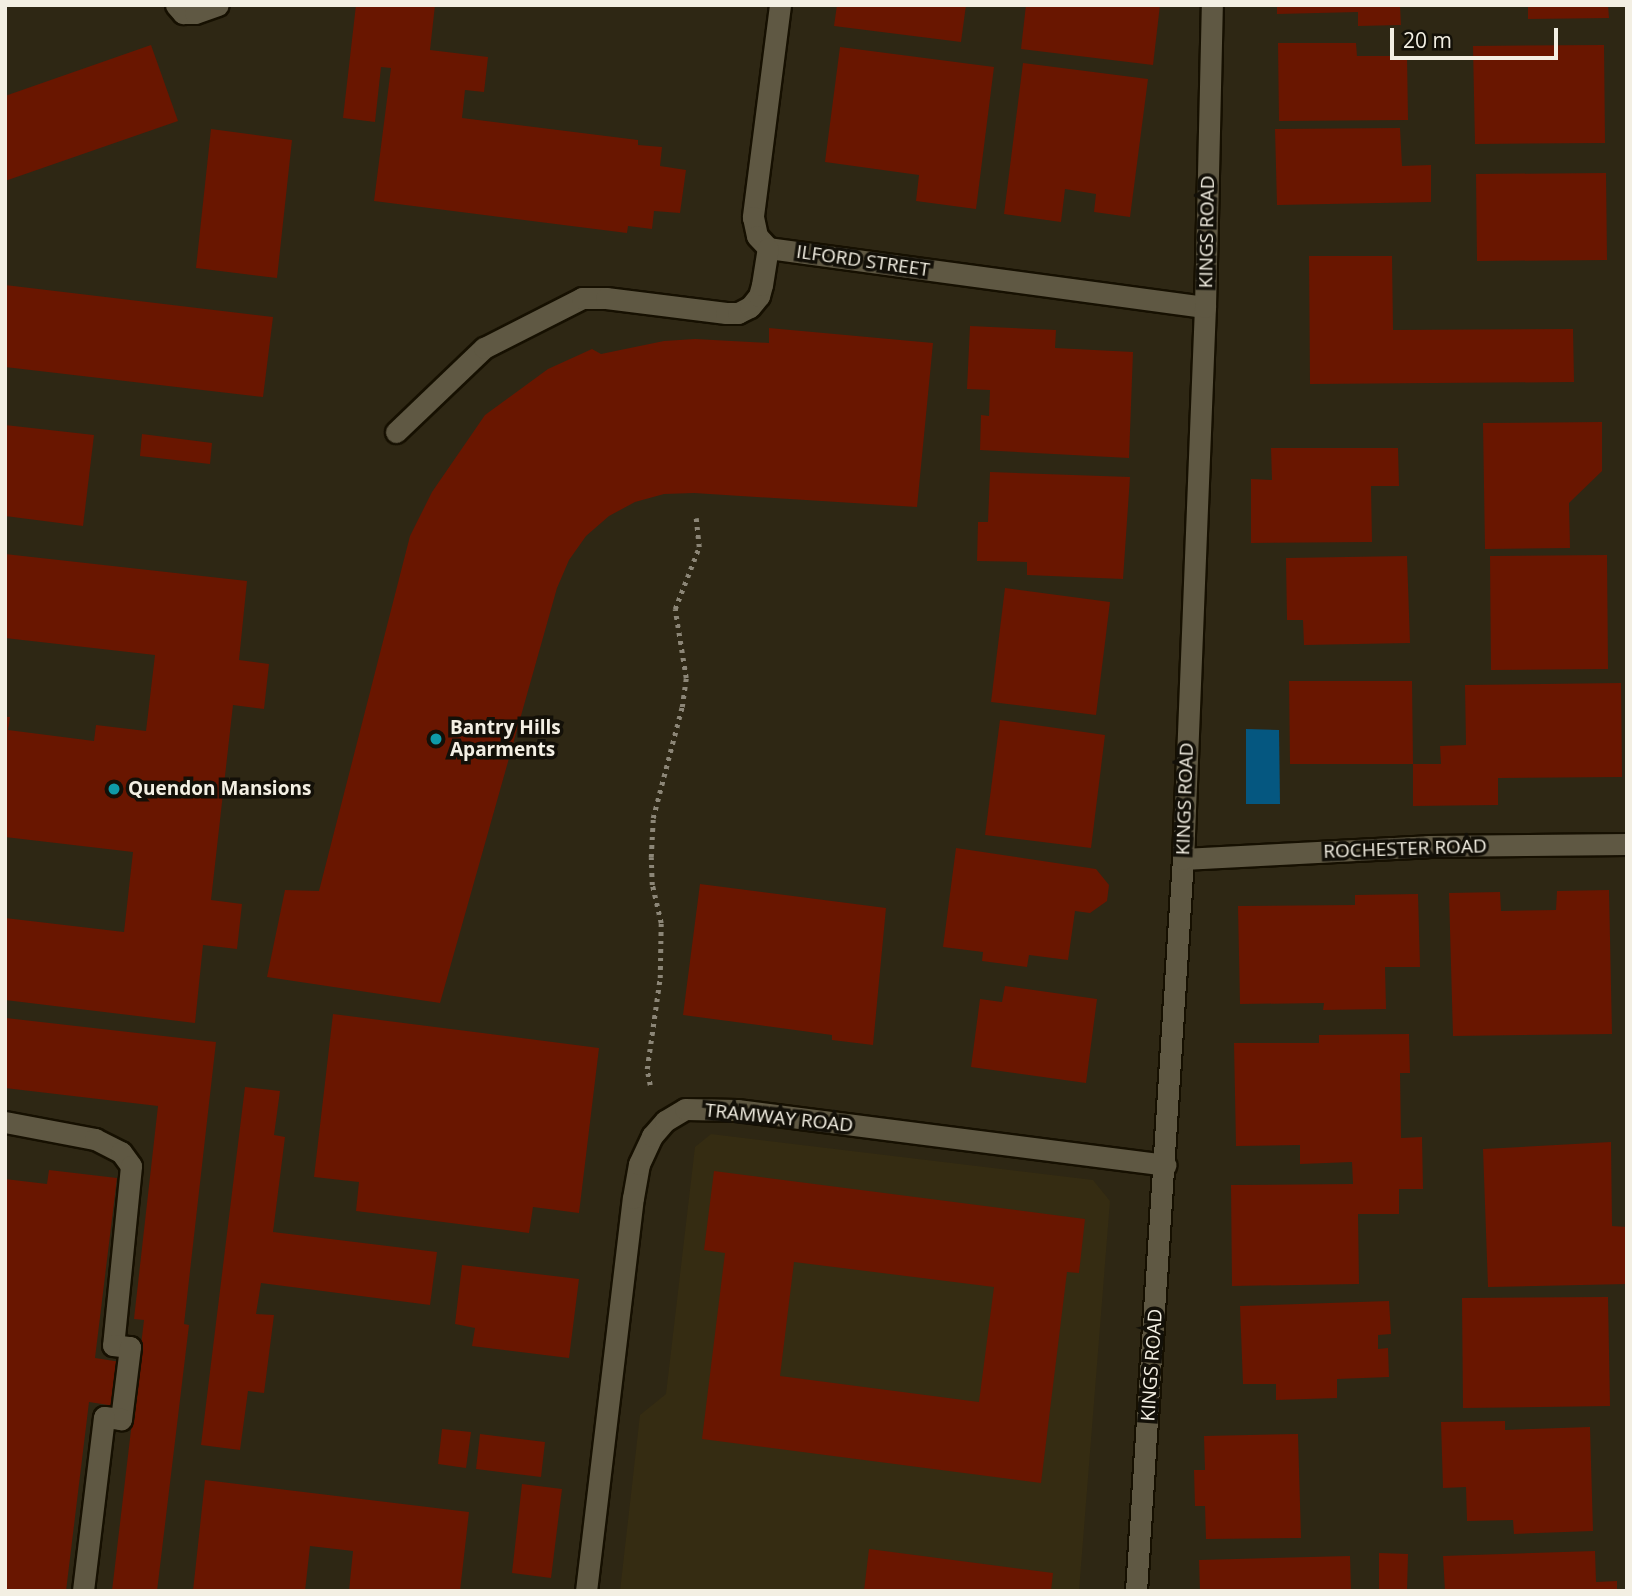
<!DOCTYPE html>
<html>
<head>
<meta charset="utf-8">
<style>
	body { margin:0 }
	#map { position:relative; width:1632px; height:1596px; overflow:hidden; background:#2e2714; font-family:"Open Sans",sans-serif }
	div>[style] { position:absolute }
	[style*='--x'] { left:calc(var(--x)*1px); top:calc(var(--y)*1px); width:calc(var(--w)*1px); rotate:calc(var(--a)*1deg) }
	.built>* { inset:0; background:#352c12 }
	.water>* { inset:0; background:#055780 }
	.building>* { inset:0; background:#691600 }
	.path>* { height:4.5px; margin-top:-2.25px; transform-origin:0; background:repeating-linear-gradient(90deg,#8c8677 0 3.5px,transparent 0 8.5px) }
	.roads { filter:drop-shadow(2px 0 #161001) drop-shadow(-2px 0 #161001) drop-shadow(0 2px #161001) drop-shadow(0 -2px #161001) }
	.minor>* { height:21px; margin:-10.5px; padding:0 10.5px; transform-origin:10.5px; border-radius:10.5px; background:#5f5843 }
	.dots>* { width:19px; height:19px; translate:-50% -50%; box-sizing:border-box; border:4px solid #131008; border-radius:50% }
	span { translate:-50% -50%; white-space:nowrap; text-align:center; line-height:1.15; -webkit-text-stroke:7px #131008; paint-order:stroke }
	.street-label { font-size:19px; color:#f3efe3 }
	.poi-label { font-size:19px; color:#f3efe3; font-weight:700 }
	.left { translate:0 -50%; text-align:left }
	.frame { position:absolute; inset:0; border:7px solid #f3efe3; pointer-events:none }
	.scale { position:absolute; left:1390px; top:28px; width:168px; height:32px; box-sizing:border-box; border:4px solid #f3efe3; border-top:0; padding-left:9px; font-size:21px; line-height:24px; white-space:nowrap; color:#f3efe3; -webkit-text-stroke:5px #131008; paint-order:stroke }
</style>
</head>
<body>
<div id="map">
	<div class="built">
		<div style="clip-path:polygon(711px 1134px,1093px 1180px,1110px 1201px,1079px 1591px,620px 1591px,640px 1415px,666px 1394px,695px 1147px)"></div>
	</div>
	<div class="water">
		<div style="clip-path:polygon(1246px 729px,1279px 730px,1280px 804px,1246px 804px)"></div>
	</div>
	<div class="building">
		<div style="clip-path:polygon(356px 5px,435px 5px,430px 50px,488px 57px,484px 92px,465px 90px,462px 118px,638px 140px,638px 145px,662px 147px,660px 166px,686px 170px,680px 213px,654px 211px,652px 229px,628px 226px,627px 233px,374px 201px,391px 68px,381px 67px,375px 122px,343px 118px)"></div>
		<div style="clip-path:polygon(837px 5px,966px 5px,961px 42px,834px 26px)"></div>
		<div style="clip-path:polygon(1026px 5px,1160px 5px,1153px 65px,1021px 49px)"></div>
		<div style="clip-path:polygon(1277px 5px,1400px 5px,1401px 25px,1358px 26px,1358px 12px,1277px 14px)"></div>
		<div style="clip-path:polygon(1528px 5px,1608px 5px,1609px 18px,1528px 19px)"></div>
		<div style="clip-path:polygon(1278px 43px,1356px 43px,1357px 56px,1407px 56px,1408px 120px,1279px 121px)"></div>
		<div style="clip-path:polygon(151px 45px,178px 121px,5px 181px,5px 96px)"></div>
		<div style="clip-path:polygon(1604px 45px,1605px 143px,1475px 144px,1473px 46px)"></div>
		<div style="clip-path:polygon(840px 47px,994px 67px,976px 209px,916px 201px,919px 175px,825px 162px)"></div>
		<div style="clip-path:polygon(1023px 63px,1148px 79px,1130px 217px,1094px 212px,1096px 194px,1065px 189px,1061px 222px,1004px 214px)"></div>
		<div style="clip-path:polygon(1400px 128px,1402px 166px,1431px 165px,1431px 202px,1277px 205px,1275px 129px)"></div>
		<div style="clip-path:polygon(211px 129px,292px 140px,277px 278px,196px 268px)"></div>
		<div style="clip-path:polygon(1606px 173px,1607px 260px,1477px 261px,1476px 174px)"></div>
		<div style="clip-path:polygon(1309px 256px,1392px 256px,1393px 330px,1573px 329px,1574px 382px,1310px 384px)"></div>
		<div style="clip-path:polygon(5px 285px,273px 317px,263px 397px,5px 367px)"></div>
		<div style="clip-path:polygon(970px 326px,1056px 330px,1055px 348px,1133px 352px,1129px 458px,980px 450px,981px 415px,989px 416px,990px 390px,967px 389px)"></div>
		<div style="clip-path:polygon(769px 328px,933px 343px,917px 507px,694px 493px,664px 494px,635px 502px,609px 516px,586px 536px,569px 560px,557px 588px,440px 1003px,267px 977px,285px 890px,319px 891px,410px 536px,432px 492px,485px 415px,548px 369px,592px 349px,601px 354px,664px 341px,695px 339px,769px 343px)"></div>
		<div style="clip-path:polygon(1602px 422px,1602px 471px,1569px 503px,1570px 548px,1485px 549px,1483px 423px)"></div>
		<div style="clip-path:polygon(5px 425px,94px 435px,83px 526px,5px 516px)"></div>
		<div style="clip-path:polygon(142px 434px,212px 443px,210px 464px,140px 456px)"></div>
		<div style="clip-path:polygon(1271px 448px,1398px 448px,1399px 486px,1371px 486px,1372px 542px,1251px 543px,1251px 479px,1272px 480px)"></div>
		<div style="clip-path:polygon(990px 472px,1130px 477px,1123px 579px,1027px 575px,1027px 562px,977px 561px,978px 522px,988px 522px)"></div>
		<div style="clip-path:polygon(5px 554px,247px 581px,239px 660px,269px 664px,264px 709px,233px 705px,211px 900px,242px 904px,237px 949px,203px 945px,195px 1023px,5px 1000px,5px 918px,124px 932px,133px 852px,5px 837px,5px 717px,10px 717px,8px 730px,94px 741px,96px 725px,146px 731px,155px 655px,5px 638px)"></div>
		<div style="clip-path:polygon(1607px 555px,1608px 669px,1491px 670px,1490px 556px)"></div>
		<div style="clip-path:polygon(1407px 556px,1410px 643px,1304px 645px,1303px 620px,1287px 620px,1286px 558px)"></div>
		<div style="clip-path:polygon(1005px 588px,1110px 602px,1096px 715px,991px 702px)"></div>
		<div style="clip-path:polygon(1289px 681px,1412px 681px,1413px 764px,1290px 764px)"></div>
		<div style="clip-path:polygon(1621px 683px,1622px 777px,1498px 778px,1498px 805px,1413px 806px,1413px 764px,1441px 764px,1440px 746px,1466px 745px,1465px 685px)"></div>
		<div style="clip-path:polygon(1000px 720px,1105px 735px,1091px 848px,985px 835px)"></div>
		<div style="clip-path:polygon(956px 848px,1096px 869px,1109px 885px,1107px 901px,1090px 913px,1075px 911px,1068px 960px,1029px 955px,1027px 967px,982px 961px,983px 952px,943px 947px)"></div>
		<div style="clip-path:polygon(700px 884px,886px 908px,873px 1045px,832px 1040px,832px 1035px,683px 1015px)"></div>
		<div style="clip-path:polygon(1609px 890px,1612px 1034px,1453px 1036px,1449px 893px,1500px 892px,1501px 911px,1556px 910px,1557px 891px)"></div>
		<div style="clip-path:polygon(1418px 894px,1420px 967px,1385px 967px,1386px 1009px,1323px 1010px,1324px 1003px,1240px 1004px,1238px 906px,1355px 905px,1355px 895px)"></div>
		<div style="clip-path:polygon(1005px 986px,1097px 999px,1086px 1083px,971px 1067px,980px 999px,1002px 1002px)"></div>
		<div style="clip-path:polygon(333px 1014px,599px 1048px,579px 1213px,533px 1207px,529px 1233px,356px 1211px,359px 1182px,314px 1177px)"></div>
		<div style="clip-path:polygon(6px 1018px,216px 1042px,184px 1324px,189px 1325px,157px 1591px,112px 1591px,144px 1320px,134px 1319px,158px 1106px,5px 1088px)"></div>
		<div style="clip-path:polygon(1409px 1034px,1410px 1073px,1400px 1073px,1401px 1138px,1422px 1137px,1423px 1189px,1399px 1189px,1399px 1214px,1358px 1214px,1359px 1284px,1232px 1286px,1231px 1185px,1353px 1184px,1352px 1162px,1300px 1164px,1300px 1145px,1236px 1146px,1234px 1043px,1319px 1043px,1319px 1035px)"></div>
		<div style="clip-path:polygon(245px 1087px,280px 1091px,274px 1135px,285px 1137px,273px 1232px,437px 1252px,430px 1305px,261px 1283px,256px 1314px,274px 1315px,264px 1393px,248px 1391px,240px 1450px,201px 1445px)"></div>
		<div style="clip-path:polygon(1611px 1142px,1612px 1226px,1627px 1227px,1627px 1284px,1488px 1287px,1483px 1149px)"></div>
		<div style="clip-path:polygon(49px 1170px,117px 1178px,95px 1358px,121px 1362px,115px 1406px,89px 1402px,66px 1591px,5px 1591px,5px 1179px,47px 1184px)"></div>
		<div style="clip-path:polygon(evenodd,714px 1171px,1085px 1219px,1079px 1273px,1067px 1272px,1041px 1483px,702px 1439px,725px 1253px,704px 1250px,714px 1171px,794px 1262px,994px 1287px,979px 1402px,780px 1376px,794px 1262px)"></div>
		<div style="clip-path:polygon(462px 1265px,579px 1279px,569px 1358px,472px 1346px,475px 1328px,455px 1324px)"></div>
		<div style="clip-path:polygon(1608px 1297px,1610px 1406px,1463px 1408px,1462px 1298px)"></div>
		<div style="clip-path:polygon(1389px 1301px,1391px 1334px,1378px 1335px,1378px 1349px,1388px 1348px,1389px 1377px,1337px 1379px,1337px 1398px,1276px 1400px,1276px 1384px,1243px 1384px,1240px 1306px)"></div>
		<div style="clip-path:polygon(1505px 1421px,1505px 1430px,1590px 1427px,1593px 1531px,1514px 1534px,1513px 1520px,1467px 1521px,1466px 1487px,1443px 1488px,1441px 1422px)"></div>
		<div style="clip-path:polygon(442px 1429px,471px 1432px,466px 1468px,438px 1464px)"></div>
		<div style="clip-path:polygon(480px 1434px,545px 1442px,541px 1477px,476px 1469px)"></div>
		<div style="clip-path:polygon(1298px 1434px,1301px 1538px,1206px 1539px,1205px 1506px,1195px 1506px,1194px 1470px,1205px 1470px,1204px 1436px)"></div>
		<div style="clip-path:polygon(205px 1480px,469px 1512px,460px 1591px,349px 1591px,353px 1551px,310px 1546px,305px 1591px,193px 1591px)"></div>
		<div style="clip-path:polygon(522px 1484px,562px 1489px,551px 1578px,512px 1573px)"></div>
		<div style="clip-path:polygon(869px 1549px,1053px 1573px,1051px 1591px,864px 1591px)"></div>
		<div style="clip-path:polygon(1595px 1551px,1596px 1582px,1617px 1581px,1617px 1591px,1445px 1591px,1443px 1556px)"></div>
		<div style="clip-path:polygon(1379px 1553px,1408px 1554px,1407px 1591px,1379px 1591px)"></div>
		<div style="clip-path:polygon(1350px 1556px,1351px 1591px,1200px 1591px,1199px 1560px)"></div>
	</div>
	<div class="path">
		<div style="--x:650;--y:1085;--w:16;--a:-101"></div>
		<div style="--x:647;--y:1069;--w:92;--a:-81.9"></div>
		<div style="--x:660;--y:978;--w:55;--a:-89"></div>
		<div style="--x:661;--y:923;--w:39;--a:-103"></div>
		<div style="--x:652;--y:885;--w:28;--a:-92"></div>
		<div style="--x:651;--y:857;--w:39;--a:-87"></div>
		<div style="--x:653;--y:818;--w:115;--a:-75.4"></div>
		<div style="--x:682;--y:707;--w:29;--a:-82"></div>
		<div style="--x:686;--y:678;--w:70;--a:-99.1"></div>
		<div style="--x:675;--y:609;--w:66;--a:-68.8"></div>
		<div style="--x:699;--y:547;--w:29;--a:-96"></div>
	</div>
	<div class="roads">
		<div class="minor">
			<div style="--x:176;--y:5;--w:11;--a:49"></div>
			<div style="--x:183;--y:13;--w:12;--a:0"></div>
			<div style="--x:195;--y:13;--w:24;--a:-19"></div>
			<div style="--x:780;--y:5;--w:214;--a:97.3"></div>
			<div style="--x:753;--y:217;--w:19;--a:78"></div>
			<div style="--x:757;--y:236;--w:16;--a:47"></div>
			<div style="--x:768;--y:248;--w:441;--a:7.7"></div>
			<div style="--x:396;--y:432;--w:122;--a:-43.7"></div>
			<div style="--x:484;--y:348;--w:110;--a:-27"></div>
			<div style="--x:582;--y:298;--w:24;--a:0"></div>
			<div style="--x:606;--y:298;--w:121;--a:7.1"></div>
			<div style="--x:726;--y:313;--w:12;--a:0"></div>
			<div style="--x:738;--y:313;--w:13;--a:-27"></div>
			<div style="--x:750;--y:307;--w:14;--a:-51"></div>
			<div style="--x:759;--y:296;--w:11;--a:-75"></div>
			<div style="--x:762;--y:285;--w:37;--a:-81"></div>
			<div style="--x:1183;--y:859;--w:245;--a:-3"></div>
			<div style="--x:1428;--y:846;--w:199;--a:-0.6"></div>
			<div style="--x:5;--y:1122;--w:92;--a:10.7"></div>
			<div style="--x:95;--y:1139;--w:29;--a:27"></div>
			<div style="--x:121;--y:1152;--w:17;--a:54"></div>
			<div style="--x:131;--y:1166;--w:180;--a:95.7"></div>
			<div style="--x:113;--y:1345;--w:17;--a:7"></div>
			<div style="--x:130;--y:1347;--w:73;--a:97.1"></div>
			<div style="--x:121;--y:1419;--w:17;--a:-173"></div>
			<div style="--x:104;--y:1417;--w:175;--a:96.9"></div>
			<div style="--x:586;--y:1591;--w:396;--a:-83.2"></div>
			<div style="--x:633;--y:1198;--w:35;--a:-80"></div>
			<div style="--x:639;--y:1164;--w:31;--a:-65"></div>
			<div style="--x:652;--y:1136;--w:20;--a:-49"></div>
			<div style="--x:665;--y:1121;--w:23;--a:-31"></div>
			<div style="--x:685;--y:1109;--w:52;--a:1.1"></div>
			<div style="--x:737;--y:1110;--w:432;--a:7.3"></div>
			<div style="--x:1136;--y:1591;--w:734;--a:-86.33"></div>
			<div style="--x:1183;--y:859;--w:552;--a:-87.72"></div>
			<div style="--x:1205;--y:307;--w:302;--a:-88.7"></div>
		</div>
	</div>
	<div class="dots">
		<div style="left:436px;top:739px;background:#0f9aa8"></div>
		<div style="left:114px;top:789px;background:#0f9aa8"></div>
	</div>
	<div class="street-label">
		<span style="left:1207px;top:232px;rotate:-89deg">KINGS ROAD</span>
		<span style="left:863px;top:261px;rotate:8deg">ILFORD STREET</span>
		<span style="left:1185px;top:799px;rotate:-88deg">KINGS ROAD</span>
		<span style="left:1405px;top:849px;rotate:-2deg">ROCHESTER ROAD</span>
		<span style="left:779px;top:1118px;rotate:6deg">TRAMWAY ROAD</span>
		<span style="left:1152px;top:1365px;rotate:-86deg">KINGS ROAD</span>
	</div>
	<div class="poi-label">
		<span class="left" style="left:450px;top:739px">Bantry Hills<br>Aparments</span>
		<span class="left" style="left:128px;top:789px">Quendon Mansions</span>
	</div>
	<div class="frame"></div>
	<div class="scale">20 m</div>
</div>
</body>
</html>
